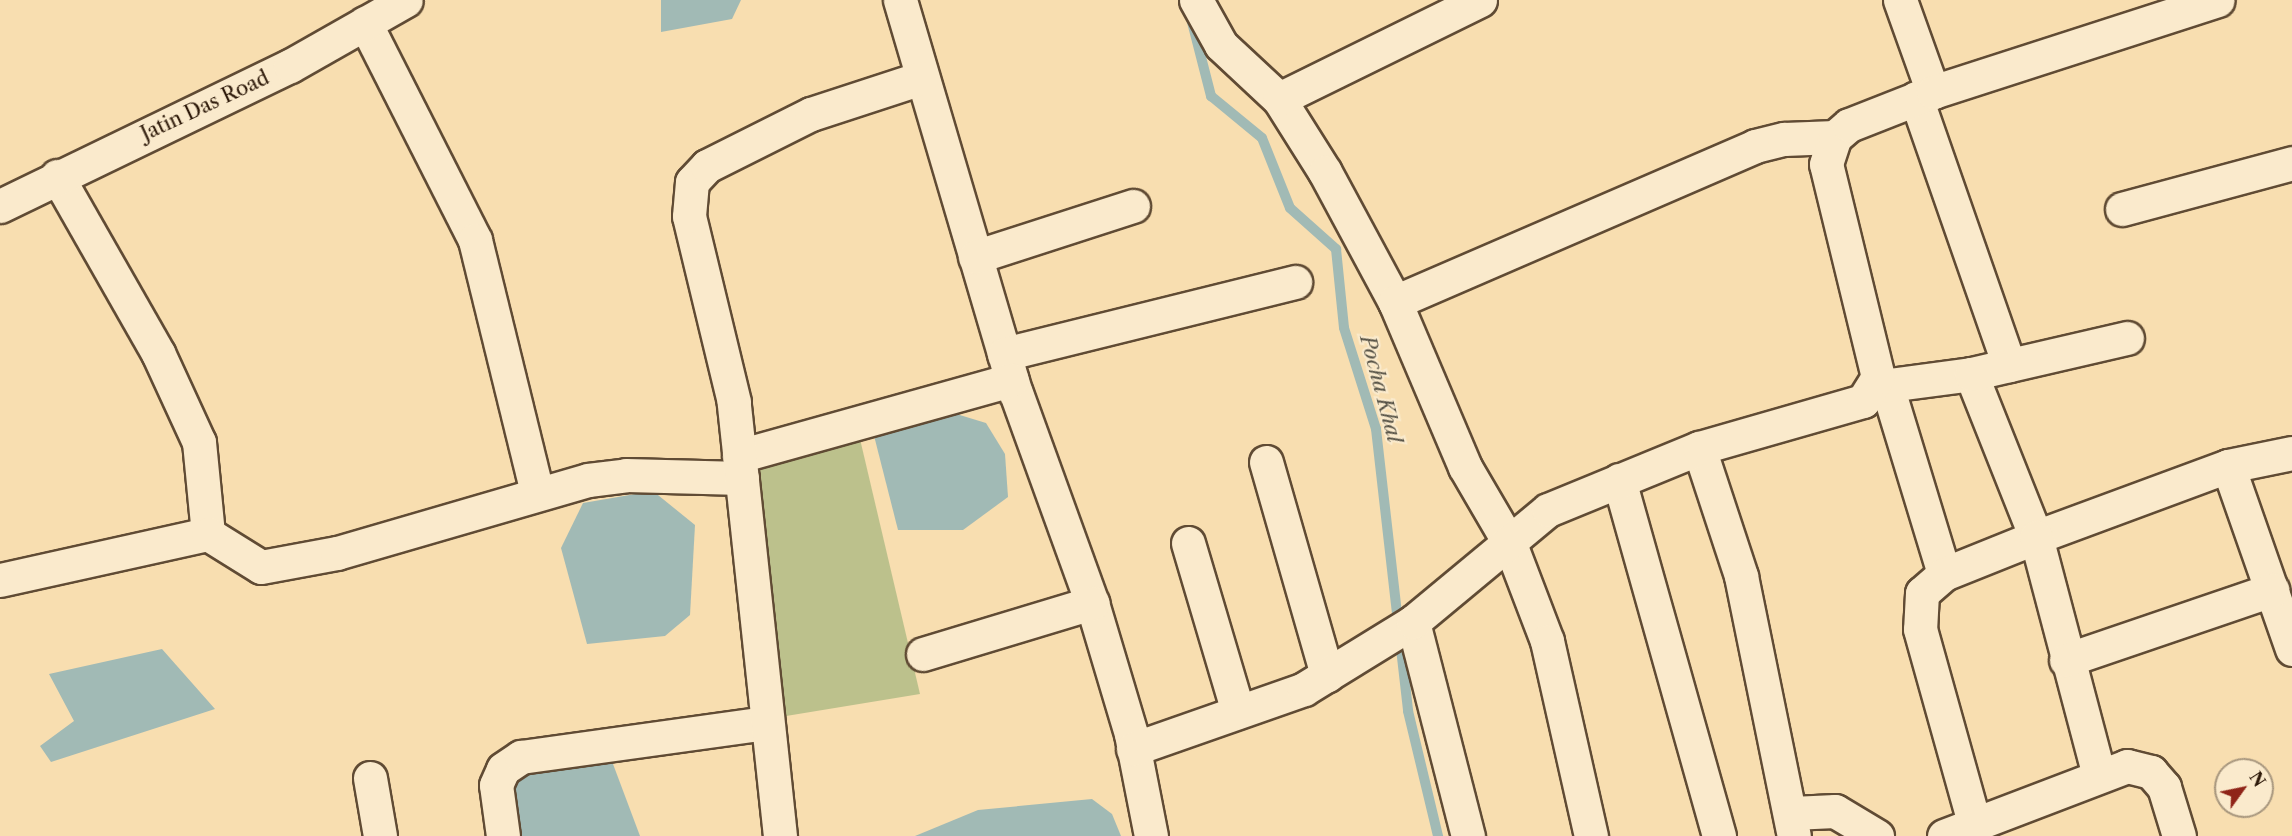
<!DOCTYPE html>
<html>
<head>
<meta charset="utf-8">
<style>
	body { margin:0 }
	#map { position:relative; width:2292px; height:836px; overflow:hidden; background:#f8deb0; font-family:"Libre Caslon Text",serif }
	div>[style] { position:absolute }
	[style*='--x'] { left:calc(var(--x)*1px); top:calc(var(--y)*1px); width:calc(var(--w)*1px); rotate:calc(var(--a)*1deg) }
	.green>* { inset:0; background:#bcc18c }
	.water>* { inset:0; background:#a1bab5 }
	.stream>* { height:10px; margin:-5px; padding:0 5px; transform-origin:5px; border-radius:5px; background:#a1bab5 }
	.roads { filter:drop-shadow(2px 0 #604b34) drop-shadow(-2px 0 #604b34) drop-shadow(0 2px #604b34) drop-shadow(0 -2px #604b34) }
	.minor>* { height:33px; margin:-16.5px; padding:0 16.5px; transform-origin:16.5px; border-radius:16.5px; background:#faeacc }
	span { translate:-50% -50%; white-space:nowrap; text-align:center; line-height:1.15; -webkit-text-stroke:4.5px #faeacc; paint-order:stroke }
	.street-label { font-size:20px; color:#2e1a0a }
	.water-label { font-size:21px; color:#565246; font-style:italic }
	.north { position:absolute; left:2214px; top:758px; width:60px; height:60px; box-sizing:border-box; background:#faeacc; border:2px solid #a8977e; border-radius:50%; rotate:57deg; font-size:16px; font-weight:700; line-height:24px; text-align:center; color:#2e1a0a }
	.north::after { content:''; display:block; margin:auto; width:21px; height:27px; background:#8f2418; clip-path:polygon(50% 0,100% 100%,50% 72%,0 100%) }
</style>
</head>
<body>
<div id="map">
	<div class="green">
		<div style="clip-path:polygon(856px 422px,920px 694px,780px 717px,750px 443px)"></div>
	</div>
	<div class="water">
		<div style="clip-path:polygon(661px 0,741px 0,732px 19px,661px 32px)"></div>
		<div style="clip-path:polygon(940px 409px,986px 423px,1005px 454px,1008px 497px,963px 530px,898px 530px,870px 420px)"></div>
		<div style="clip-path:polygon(653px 491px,695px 525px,690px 615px,665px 636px,587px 644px,561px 548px,583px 503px)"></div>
		<div style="clip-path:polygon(162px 649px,215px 709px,51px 762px,40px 746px,74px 721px,49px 674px)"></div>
		<div style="clip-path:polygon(610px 756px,640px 836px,519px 836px,510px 778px)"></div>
		<div style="clip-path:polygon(1092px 799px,1112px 814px,1121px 836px,915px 836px,978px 810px)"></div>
	</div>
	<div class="stream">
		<div style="--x:1191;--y:18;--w:81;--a:75.6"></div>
		<div style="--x:1211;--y:96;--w:66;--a:39.5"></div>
		<div style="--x:1262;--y:138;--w:75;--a:68.2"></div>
		<div style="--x:1290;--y:208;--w:62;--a:41.7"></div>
		<div style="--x:1336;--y:249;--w:79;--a:84.2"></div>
		<div style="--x:1344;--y:328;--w:106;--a:72.4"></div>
		<div style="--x:1376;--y:429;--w:284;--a:83.5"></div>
		<div style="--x:1408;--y:711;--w:129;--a:76.5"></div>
	</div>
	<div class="roads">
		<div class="minor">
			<div style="--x:900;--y:0;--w:410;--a:73.6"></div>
			<div style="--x:1016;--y:393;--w:223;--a:70.1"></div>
			<div style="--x:1092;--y:603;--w:137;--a:73.4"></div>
			<div style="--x:1131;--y:734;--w:104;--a:78.9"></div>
			<div style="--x:1196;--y:0;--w:51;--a:60.9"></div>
			<div style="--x:1221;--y:45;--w:79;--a:43"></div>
			<div style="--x:1279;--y:99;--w:86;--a:57.8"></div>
			<div style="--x:1325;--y:172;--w:148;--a:61.7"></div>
			<div style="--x:1395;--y:302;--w:179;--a:67"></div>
			<div style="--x:1465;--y:467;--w:89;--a:59.7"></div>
			<div style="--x:1510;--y:544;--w:104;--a:69.1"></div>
			<div style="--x:1547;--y:641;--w:200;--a:77.3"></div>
			<div style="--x:1900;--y:0;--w:98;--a:70.3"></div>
			<div style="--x:365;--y:23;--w:243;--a:63.1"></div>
			<div style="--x:475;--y:240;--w:260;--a:76.2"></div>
			<div style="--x:1916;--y:98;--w:283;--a:70.8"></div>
			<div style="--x:1279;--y:99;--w:224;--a:-26.2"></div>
			<div style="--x:57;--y:176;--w:204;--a:60.3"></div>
			<div style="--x:158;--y:353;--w:98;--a:65.3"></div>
			<div style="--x:199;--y:442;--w:92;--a:84.4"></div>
			<div style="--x:0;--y:206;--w:322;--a:-25.8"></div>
			<div style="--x:290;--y:66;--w:133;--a:-29.6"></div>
			<div style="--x:2122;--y:209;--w:176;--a:-15.1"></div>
			<div style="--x:975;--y:257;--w:166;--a:-17.9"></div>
			<div style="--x:1395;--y:302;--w:392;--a:-23.4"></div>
			<div style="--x:1755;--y:146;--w:30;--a:-14"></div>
			<div style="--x:1784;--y:139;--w:51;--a:-2.2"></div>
			<div style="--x:1004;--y:354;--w:300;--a:-13.9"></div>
			<div style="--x:1971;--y:374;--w:175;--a:68.3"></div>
			<div style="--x:2036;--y:537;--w:205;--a:-20.3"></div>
			<div style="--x:1887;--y:386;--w:196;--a:73.1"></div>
			<div style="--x:1944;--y:574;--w:99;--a:-21.9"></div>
			<div style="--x:2036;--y:537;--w:247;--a:75.2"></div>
			<div style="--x:1874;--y:387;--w:98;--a:-7.6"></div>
			<div style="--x:1971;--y:374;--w:160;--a:-13"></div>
			<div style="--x:1699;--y:448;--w:135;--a:71.8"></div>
			<div style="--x:1741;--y:576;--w:265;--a:78.5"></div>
			<div style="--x:2292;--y:453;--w:65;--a:168.5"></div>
			<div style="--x:2228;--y:466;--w:194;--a:70.7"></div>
			<div style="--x:739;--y:456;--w:283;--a:-15.6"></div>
			<div style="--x:1266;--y:462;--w:222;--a:74"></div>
			<div style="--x:1619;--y:480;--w:370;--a:74.3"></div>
			<div style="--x:1188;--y:543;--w:176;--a:73.5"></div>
			<div style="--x:1944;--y:574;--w:29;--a:139"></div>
			<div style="--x:1922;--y:593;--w:36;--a:93"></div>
			<div style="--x:1920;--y:629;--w:201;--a:74.4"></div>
			<div style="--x:0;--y:580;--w:213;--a:-12.5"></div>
			<div style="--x:208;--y:534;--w:62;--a:31.9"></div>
			<div style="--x:261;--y:567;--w:77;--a:-10.4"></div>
			<div style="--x:337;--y:553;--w:261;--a:-16.2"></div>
			<div style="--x:588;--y:480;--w:38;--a:-7"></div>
			<div style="--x:626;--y:475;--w:116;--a:1.5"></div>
			<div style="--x:1413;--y:622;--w:221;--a:75.6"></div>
			<div style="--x:923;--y:654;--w:177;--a:-16.8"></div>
			<div style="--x:2066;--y:660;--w:218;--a:-18.8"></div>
			<div style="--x:1133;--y:749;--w:181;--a:-19.3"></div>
			<div style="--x:1304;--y:689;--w:128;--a:-31.6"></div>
			<div style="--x:1413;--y:622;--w:175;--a:-39.7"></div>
			<div style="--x:1548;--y:510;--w:163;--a:-22.3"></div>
			<div style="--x:1699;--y:448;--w:171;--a:-16"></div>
			<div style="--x:1863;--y:401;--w:28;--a:-58"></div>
			<div style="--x:1878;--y:377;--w:219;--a:-103.7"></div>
			<div style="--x:1826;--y:164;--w:28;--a:-72"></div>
			<div style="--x:1835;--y:137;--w:18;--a:-41"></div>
			<div style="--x:1849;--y:125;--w:90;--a:-21.4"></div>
			<div style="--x:1933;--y:92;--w:299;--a:-17.9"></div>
			<div style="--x:370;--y:778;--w:59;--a:80.2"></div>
			<div style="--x:1792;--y:813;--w:43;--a:-2.7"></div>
			<div style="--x:1835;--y:811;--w:49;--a:30.8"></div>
			<div style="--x:503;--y:836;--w:51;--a:-97.8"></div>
			<div style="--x:496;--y:785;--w:17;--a:-66"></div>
			<div style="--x:503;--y:769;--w:22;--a:-34"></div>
			<div style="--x:521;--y:757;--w:248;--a:-7.9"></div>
			<div style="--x:780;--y:836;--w:436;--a:-96.1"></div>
			<div style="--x:734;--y:402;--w:191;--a:-103.6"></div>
			<div style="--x:689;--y:216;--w:34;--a:-85"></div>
			<div style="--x:692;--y:182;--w:22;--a:-47"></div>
			<div style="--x:707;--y:166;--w:116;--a:-26.6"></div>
			<div style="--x:811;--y:114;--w:116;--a:-18.1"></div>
			<div style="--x:1944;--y:836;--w:196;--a:-20.9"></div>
			<div style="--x:2127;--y:766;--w:25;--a:14"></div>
			<div style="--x:2151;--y:772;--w:20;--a:49"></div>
			<div style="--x:2164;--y:787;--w:51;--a:73"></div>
		</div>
	</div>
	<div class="street-label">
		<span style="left:205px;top:106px;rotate:-25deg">Jatin Das Road</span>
	</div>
	<div class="water-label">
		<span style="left:1381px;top:389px;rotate:75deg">Pocha Khal</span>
	</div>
	<div class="north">N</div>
</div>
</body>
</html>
